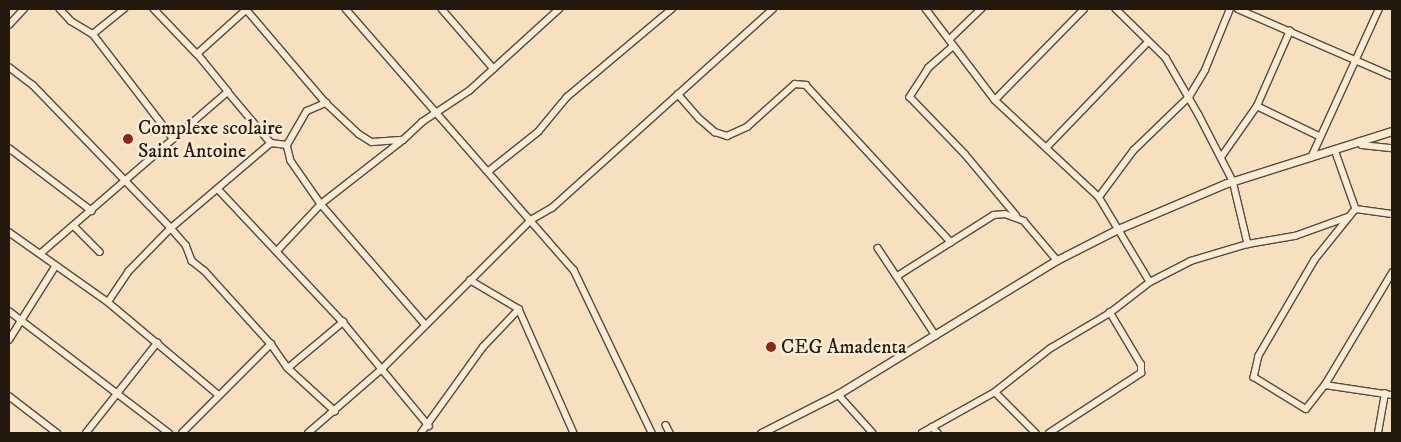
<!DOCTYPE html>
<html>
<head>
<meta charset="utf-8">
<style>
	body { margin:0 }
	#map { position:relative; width:1401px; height:442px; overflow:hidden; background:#f6e0bf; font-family:"IM FELL DW Pica",serif }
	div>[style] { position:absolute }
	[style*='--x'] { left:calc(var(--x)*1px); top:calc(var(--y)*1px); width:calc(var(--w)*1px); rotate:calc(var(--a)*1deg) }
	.roads { filter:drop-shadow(1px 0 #584a3a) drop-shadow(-1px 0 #584a3a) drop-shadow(0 1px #584a3a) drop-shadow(0 -1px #584a3a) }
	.minor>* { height:5.5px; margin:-2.75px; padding:0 2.75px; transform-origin:2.75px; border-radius:2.75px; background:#f9ebd5 }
	.tertiary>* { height:7px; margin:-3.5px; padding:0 3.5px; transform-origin:3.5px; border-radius:3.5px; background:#f9ebd5 }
	.dots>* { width:14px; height:14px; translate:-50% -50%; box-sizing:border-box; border:2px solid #f9ebd5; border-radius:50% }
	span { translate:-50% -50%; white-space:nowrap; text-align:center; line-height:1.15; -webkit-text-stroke:5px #f9ebd5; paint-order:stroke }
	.poi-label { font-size:20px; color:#23180d }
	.left { translate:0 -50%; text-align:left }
	.frame { position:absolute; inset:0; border:10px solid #23180d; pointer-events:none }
</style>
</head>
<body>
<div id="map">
	<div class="roads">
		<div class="minor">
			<div style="--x:60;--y:9;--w:16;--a:47"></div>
			<div style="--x:71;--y:21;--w:26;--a:31"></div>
			<div style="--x:93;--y:34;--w:130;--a:52.5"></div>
			<div style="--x:154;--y:9;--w:62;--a:46.3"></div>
			<div style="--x:246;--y:9;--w:123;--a:49.6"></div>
			<div style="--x:326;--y:103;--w:45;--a:43.2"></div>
			<div style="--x:359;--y:134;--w:15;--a:32"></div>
			<div style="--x:372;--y:142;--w:31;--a:-4"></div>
			<div style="--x:403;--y:140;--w:26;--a:-43"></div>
			<div style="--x:422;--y:122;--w:56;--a:-33.4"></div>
			<div style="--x:469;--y:91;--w:122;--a:-42.3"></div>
			<div style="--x:346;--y:9;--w:347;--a:48.9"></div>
			<div style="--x:574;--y:270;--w:181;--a:64.4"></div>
			<div style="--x:442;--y:9;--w:79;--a:49.1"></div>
			<div style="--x:926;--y:9;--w:114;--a:52.8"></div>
			<div style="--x:995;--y:100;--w:142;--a:43"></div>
			<div style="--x:1099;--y:197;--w:99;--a:59"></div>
			<div style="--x:1116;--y:9;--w:70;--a:44.4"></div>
			<div style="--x:1166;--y:58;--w:66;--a:59.9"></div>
			<div style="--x:1199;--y:115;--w:74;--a:62.7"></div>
			<div style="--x:1233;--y:181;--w:65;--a:76.6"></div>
			<div style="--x:1238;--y:9;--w:168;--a:23.5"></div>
			<div style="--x:9;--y:25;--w:22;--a:-47"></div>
			<div style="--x:93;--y:34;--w:40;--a:-39"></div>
			<div style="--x:949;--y:40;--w:45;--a:-44.1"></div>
			<div style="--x:953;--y:47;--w:32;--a:139"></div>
			<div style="--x:929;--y:68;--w:35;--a:123"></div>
			<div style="--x:910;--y:97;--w:79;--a:46"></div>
			<div style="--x:965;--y:154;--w:80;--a:50.1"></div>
			<div style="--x:9;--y:67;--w:30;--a:37"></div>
			<div style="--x:33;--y:85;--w:199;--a:46"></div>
			<div style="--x:171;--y:228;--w:131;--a:-40.4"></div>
			<div style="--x:228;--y:92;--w:49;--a:-129.2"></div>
			<div style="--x:197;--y:54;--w:67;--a:-42"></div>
			<div style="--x:678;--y:94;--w:33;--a:49"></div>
			<div style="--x:700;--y:119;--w:20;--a:41"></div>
			<div style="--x:715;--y:132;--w:13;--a:18"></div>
			<div style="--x:727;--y:136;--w:22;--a:-24"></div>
			<div style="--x:747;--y:127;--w:64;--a:-41.9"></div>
			<div style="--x:795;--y:84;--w:11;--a:5"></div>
			<div style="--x:806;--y:85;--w:214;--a:47.3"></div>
			<div style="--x:995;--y:100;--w:127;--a:-45.6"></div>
			<div style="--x:1257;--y:106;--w:69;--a:25.8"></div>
			<div style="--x:1360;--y:141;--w:4;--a:63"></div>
			<div style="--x:1362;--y:145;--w:30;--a:6"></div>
			<div style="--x:287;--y:145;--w:16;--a:76"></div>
			<div style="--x:291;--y:161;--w:52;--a:55.1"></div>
			<div style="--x:321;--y:204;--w:157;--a:49.1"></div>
			<div style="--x:1047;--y:147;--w:146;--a:-46.1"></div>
			<div style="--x:9;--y:148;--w:104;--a:37.2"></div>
			<div style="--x:1335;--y:150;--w:63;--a:70.4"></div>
			<div style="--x:1222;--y:156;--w:61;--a:-55"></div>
			<div style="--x:1257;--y:106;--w:82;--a:-66.3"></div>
			<div style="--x:1311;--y:158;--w:164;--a:-65.5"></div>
			<div style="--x:489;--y:171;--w:63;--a:-38.5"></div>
			<div style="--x:538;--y:132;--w:45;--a:-50.4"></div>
			<div style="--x:567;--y:97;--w:137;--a:-40"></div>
			<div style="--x:218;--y:189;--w:183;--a:46.8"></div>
			<div style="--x:343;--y:322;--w:135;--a:50.4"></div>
			<div style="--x:1099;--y:197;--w:57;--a:-53.5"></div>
			<div style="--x:1133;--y:151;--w:78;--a:-44"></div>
			<div style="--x:1189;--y:97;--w:31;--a:-59"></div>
			<div style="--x:1205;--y:70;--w:66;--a:-67.7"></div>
			<div style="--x:1356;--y:209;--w:65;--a:128.8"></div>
			<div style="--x:1315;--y:260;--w:111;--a:120.3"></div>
			<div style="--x:1259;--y:356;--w:22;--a:103"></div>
			<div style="--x:1254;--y:377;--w:61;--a:31.6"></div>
			<div style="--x:1306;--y:409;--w:31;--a:-52"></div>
			<div style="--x:1325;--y:385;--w:131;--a:-59.1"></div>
			<div style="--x:1356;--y:209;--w:36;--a:8"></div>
			<div style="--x:75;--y:227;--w:35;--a:45"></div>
			<div style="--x:9;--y:232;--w:121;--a:35.3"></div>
			<div style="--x:108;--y:302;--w:145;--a:40"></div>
			<div style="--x:878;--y:248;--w:105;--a:56.6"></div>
			<div style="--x:278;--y:250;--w:63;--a:-46.9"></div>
			<div style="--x:321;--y:204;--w:104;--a:-38"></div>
			<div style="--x:40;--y:254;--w:248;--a:-40.8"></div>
			<div style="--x:228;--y:92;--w:67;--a:49.9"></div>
			<div style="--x:271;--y:143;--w:16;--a:7"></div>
			<div style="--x:287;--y:145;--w:39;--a:-60"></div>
			<div style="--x:307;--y:111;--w:21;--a:-23"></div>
			<div style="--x:899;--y:275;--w:112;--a:-32.3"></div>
			<div style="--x:994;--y:215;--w:11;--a:-5"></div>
			<div style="--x:1005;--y:214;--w:20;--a:20"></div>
			<div style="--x:1024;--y:221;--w:51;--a:49.8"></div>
			<div style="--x:470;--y:280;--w:57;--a:30.6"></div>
			<div style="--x:519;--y:309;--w:136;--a:66.1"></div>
			<div style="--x:108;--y:302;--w:36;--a:-56"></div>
			<div style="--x:128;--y:272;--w:62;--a:-45.7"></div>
			<div style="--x:171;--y:228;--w:23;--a:49"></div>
			<div style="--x:186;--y:245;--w:17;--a:69"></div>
			<div style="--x:192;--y:261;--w:16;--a:38"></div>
			<div style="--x:205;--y:271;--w:98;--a:47.9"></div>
			<div style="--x:271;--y:344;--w:29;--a:55"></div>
			<div style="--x:288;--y:368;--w:64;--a:42.5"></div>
			<div style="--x:9;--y:311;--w:201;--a:37.3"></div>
			<div style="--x:9;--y:340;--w:86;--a:-57.8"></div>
			<div style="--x:288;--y:368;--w:72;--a:-39.9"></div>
			<div style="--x:1325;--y:385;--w:68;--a:8.5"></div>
			<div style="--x:995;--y:392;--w:58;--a:45"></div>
			<div style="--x:838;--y:394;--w:52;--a:48.1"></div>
			<div style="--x:9;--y:396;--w:61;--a:37.6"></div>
			<div style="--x:666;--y:425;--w:9;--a:63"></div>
			<div style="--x:932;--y:427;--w:8;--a:45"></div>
			<div style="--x:86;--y:433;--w:115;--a:-51.7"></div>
			<div style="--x:182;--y:433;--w:126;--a:-45"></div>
			<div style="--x:308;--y:433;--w:99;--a:-40.9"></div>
			<div style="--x:383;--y:368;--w:209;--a:-45"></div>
			<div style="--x:531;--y:220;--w:24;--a:-30"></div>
			<div style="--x:552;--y:208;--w:297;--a:-42"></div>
			<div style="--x:421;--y:433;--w:106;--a:-54.2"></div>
			<div style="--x:483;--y:347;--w:52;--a:-46.5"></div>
			<div style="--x:922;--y:433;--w:84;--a:-29.3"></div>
			<div style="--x:995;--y:392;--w:71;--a:-38.2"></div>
			<div style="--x:1051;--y:348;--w:69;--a:-30.7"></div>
			<div style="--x:1110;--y:313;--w:51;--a:-37.8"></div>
			<div style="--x:1150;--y:282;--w:46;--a:-27.1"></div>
			<div style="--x:1191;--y:261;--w:59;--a:-16.6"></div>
			<div style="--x:1248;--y:244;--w:48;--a:-9.7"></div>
			<div style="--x:1295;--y:236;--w:56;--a:-19.7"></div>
			<div style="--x:1049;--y:433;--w:110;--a:-33.1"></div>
			<div style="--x:1141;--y:373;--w:8;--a:-90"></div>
			<div style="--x:1141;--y:365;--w:61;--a:-120.8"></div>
			<div style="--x:1378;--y:433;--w:40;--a:-80"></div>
		</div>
		<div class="tertiary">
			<div style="--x:761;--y:433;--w:86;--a:-26.9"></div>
			<div style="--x:838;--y:394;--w:257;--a:-31.5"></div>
			<div style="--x:1057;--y:260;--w:68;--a:-26.9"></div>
			<div style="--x:1118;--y:229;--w:118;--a:-22.9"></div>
			<div style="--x:1227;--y:183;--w:173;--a:-17.5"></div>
		</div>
	</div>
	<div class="dots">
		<div style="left:128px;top:139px;background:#8f2418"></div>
		<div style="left:771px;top:347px;background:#8f2418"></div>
	</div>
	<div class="poi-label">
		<span class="left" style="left:138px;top:140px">Complexe scolaire<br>Saint Antoine</span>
		<span class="left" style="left:781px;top:347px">CEG Amadenta</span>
	</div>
	<div class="frame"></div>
</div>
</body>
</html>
